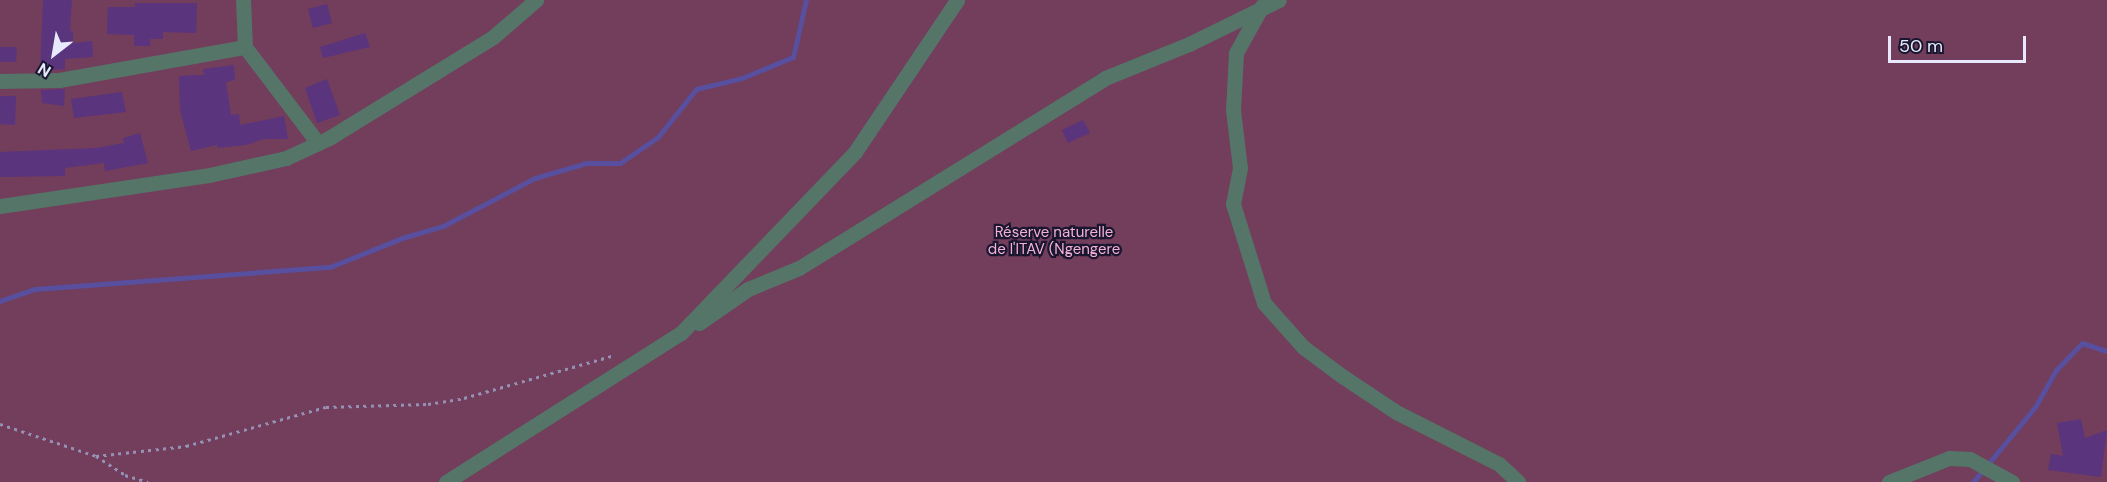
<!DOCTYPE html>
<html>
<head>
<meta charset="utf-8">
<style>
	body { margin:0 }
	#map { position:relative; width:2107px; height:482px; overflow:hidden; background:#302860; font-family:"DM Sans",sans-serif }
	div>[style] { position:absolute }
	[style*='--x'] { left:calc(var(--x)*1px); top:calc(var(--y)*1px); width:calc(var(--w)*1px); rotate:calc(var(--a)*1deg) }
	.green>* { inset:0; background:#733d5c }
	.stream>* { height:5px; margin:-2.5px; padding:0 2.5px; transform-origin:2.5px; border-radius:2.5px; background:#584f9e }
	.building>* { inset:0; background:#5b347e }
	.path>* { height:3px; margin-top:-1.5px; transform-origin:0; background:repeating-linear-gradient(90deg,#9591b6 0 3px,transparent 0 7.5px) }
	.minor>* { height:15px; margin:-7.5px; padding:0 7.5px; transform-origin:7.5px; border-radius:7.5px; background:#547567 }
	span { translate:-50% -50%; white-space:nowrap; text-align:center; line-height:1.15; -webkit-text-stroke:4.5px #19172f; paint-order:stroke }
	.park-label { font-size:15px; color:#f5b1d5 }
	.north { position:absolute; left:24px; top:24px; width:60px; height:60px; -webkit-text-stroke:4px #19172f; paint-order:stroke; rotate:211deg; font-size:16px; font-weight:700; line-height:24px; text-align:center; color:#e9e9fe }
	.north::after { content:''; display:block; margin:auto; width:21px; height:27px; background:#e9e9fe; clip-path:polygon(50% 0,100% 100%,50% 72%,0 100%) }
	.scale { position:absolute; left:1888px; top:36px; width:138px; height:27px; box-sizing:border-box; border:3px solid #e9e9fe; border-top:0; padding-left:8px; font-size:18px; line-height:21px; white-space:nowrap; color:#e9e9fe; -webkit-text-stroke:4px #19172f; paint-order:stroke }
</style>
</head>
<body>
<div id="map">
	<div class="green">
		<div style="clip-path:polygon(0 0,2107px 0,2107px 482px,0 482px)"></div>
	</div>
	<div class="stream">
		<div style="--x:0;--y:301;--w:37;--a:-19"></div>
		<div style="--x:35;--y:289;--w:296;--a:-4.3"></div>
		<div style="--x:330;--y:267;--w:78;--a:-21.9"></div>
		<div style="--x:402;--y:238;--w:43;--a:-16.3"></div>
		<div style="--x:443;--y:226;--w:104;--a:-27.6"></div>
		<div style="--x:535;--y:178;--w:53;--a:-16.4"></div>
		<div style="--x:586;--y:163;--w:34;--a:0"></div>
		<div style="--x:620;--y:163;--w:46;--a:-34.4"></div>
		<div style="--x:658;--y:137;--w:61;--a:-51.6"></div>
		<div style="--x:696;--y:89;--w:47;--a:-13.4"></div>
		<div style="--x:742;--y:78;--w:55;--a:-22.4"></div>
		<div style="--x:793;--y:57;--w:58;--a:-77.2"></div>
		<div style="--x:1973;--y:482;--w:97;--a:-50.4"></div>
		<div style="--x:2035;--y:407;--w:43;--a:-60.4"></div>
		<div style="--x:2056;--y:370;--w:37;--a:-46"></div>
		<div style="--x:2082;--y:343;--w:26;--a:18"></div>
	</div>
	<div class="building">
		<div style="clip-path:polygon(43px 0,72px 0,70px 31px,73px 31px,73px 43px,92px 41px,93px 57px,65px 59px,65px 69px,40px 71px)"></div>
		<div style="clip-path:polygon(135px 3px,197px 3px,196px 33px,163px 32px,163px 39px,150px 39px,150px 46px,134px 46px,134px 35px,107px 34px,108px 7px,135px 7px)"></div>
		<div style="clip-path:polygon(327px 4px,332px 23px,313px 28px,308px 9px)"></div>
		<div style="clip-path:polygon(365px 33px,370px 47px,323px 58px,320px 47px)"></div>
		<div style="clip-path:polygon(0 47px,17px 47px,16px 62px,0 62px)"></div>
		<div style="clip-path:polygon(234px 65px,235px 80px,226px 82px,231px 115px,239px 114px,240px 125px,284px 116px,288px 139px,264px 139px,246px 145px,217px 148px,217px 145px,191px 151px,180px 110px,179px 76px,204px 75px,203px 69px)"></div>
		<div style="clip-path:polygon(327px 79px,340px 115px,317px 123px,305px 88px)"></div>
		<div style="clip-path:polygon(65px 89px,64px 106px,42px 103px,41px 90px)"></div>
		<div style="clip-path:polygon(122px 92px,126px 112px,74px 118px,71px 99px)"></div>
		<div style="clip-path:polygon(0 96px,16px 96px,15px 125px,0 124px)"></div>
		<div style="clip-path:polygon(1083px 120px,1090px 133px,1068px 143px,1062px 130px)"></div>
		<div style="clip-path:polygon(140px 133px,148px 163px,105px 171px,104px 163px,65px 168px,65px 176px,0 177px,0 152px,96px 148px,124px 143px,123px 138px)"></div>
		<div style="clip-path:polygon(2081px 419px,2085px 438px,2107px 430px,2101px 477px,2048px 470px,2051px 454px,2063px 456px,2057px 423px)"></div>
	</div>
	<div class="path">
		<div style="--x:0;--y:424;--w:101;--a:18.4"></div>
		<div style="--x:96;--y:456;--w:35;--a:33"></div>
		<div style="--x:125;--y:475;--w:24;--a:17"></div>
		<div style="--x:96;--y:456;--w:91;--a:-6.3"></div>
		<div style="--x:186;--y:446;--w:145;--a:-15.6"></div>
		<div style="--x:326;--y:407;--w:102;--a:-1.7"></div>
		<div style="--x:428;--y:404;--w:36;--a:-9"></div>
		<div style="--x:464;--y:398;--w:157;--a:-15.9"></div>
	</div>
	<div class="minor">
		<div style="--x:1262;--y:6;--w:54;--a:119"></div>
		<div style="--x:1236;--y:53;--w:57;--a:93"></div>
		<div style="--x:1233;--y:110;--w:58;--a:83.1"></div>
		<div style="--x:1240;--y:168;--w:37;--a:101"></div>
		<div style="--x:1233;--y:204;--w:104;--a:72.6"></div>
		<div style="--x:1264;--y:303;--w:59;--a:48.4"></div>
		<div style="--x:1303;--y:347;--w:49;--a:36.6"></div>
		<div style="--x:1342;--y:376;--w:65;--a:33.7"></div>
		<div style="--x:1396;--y:412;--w:115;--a:26.8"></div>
		<div style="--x:1499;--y:464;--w:26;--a:43"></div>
		<div style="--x:245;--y:47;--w:121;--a:52.8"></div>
		<div style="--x:0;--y:81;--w:59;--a:-1"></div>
		<div style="--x:59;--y:80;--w:189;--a:-10.1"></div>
		<div style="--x:245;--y:47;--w:47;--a:-92.4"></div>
		<div style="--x:0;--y:206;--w:211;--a:-8.4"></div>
		<div style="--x:209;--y:175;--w:79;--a:-12.4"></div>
		<div style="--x:286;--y:158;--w:47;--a:-24.9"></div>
		<div style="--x:329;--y:138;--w:193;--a:-31.6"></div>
		<div style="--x:493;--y:37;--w:57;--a:-40.7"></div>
		<div style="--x:699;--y:323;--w:60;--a:-34.8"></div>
		<div style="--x:748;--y:289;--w:55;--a:-22.4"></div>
		<div style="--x:799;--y:268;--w:360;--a:-31.8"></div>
		<div style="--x:1105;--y:78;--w:91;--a:-22"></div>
		<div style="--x:1189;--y:44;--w:100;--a:-26.1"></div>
		<div style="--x:446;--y:482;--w:278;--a:-32.4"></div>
		<div style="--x:681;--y:333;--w:251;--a:-46.1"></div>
		<div style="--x:855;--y:152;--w:183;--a:-56.1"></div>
		<div style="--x:1889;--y:482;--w:65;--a:-21.8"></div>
		<div style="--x:1949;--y:458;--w:21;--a:3"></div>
		<div style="--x:1970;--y:459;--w:48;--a:28.7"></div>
	</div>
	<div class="park-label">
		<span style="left:1054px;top:241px">Réserve naturelle<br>de l'ITAV (Ngengere</span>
	</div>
	<div class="north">N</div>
	<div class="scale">50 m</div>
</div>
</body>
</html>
